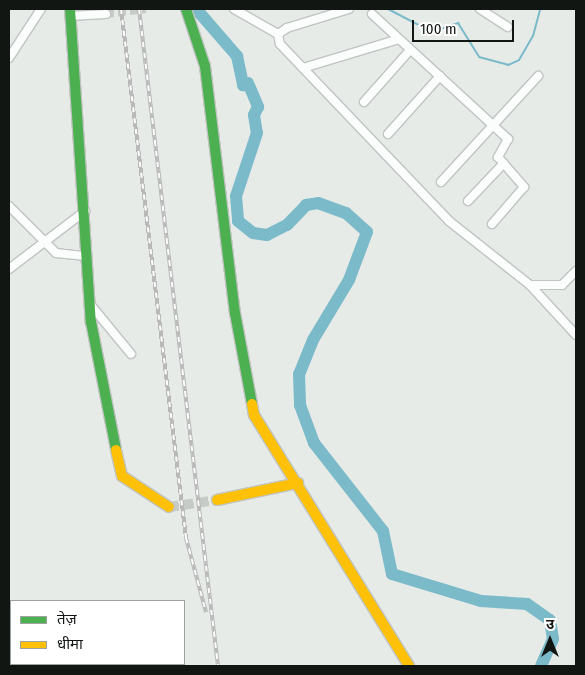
<!DOCTYPE html>
<html>
<head>
<meta charset="utf-8">
<style>
	body { margin:0 }
	#map { position:relative; width:585px; height:675px; overflow:hidden; background:#e6ebe8; font-family:"Fira Sans Condensed","Noto Sans Devanagari",sans-serif }
	div>[style] { position:absolute }
	[style*='--x'] { left:calc(var(--x)*1px); top:calc(var(--y)*1px); width:calc(var(--w)*1px); rotate:calc(var(--a)*1deg) }
	.stream>* { height:2px; margin:-1px; padding:0 1px; transform-origin:1px; border-radius:1px; background:#7bbac9 }
	.river>* { height:12px; margin:-6px; padding:0 6px; transform-origin:6px; border-radius:6px; background:#7bbac9 }
	.street-tunnel>* { height:8px; margin-top:-4px; transform-origin:0; background:repeating-linear-gradient(90deg,#c6cbc8 0 8px,transparent 0 12px) }
	.secondary-tunnel>* { height:10px; margin-top:-5px; transform-origin:0; background:repeating-linear-gradient(90deg,#c6cbc8 0 10px,transparent 0 15px) }
	.roads { filter:drop-shadow(1px 0 #c0c4c2) drop-shadow(-1px 0 #c0c4c2) drop-shadow(0 1px #c0c4c2) drop-shadow(0 -1px #c0c4c2) }
	.street>* { height:8px; margin:-4px; padding:0 4px; transform-origin:4px; border-radius:4px; background:#fbfcfc }
	.fast>* { height:10px; margin:-5px; padding:0 5px; transform-origin:5px; border-radius:5px; background:#4caf50 }
	.slow>* { height:10px; margin:-5px; padding:0 5px; transform-origin:5px; border-radius:5px; background:#ffc107 }
	.rail>* { height:4px; margin-top:-2px; transform-origin:0; background:repeating-linear-gradient(90deg,#fff 0 5.5px,#b8b9b8 0 11px); box-sizing:border-box; border-block:1px solid #b8b9b8 }
	span { translate:-50% -50%; white-space:nowrap; text-align:center; line-height:1.15; -webkit-text-stroke:5px #fff; paint-order:stroke }
	.frame { position:absolute; inset:0; border:10px solid #121613; pointer-events:none }
	.legend { position:absolute; left:10px; top:600px; width:175px; height:65px; box-sizing:border-box; background:#fff; border:1px solid #a0a2a1; margin:0; padding:6px 9px; list-style:none; font-size:15px; color:#121613 }
	.legend li { display:flex; align-items:center; gap:10px; height:25px }
	.legend b { width:25px; border:1px solid #a0a2a1 }
	.north { position:absolute; left:525px; top:615px; width:50px; height:50px; -webkit-text-stroke:4px #fff; paint-order:stroke; rotate:0deg; font-size:14px; font-weight:700; line-height:20px; text-align:center; color:#121613 }
	.north::after { content:''; display:block; margin:auto; width:18px; height:22px; background:#121613; clip-path:polygon(50% 0,100% 100%,50% 72%,0 100%) }
	.scale { position:absolute; left:412px; top:20px; width:102px; height:22px; box-sizing:border-box; border:2px solid #121613; border-top:0; padding-left:6px; font-size:15px; line-height:18px; white-space:nowrap; color:#121613; -webkit-text-stroke:4px #fff; paint-order:stroke }
</style>
</head>
<body>
<div id="map">
	<div class="stream">
		<div style="--x:388;--y:9;--w:50;--a:27.6"></div>
		<div style="--x:432;--y:32;--w:28;--a:-19"></div>
		<div style="--x:458;--y:23;--w:40;--a:58"></div>
		<div style="--x:479;--y:57;--w:30;--a:15"></div>
		<div style="--x:508;--y:65;--w:12;--a:-24"></div>
		<div style="--x:519;--y:60;--w:28;--a:-60"></div>
		<div style="--x:533;--y:36;--w:28;--a:-75"></div>
	</div>
	<div class="river">
		<div style="--x:198;--y:11;--w:60;--a:49.1"></div>
		<div style="--x:237;--y:56;--w:30;--a:78"></div>
		<div style="--x:243;--y:85;--w:5;--a:-22"></div>
		<div style="--x:248;--y:83;--w:26;--a:67"></div>
		<div style="--x:258;--y:107;--w:9;--a:117"></div>
		<div style="--x:254;--y:115;--w:18;--a:81"></div>
		<div style="--x:257;--y:133;--w:66;--a:108.4"></div>
		<div style="--x:236;--y:196;--w:25;--a:85"></div>
		<div style="--x:238;--y:221;--w:19;--a:39"></div>
		<div style="--x:253;--y:233;--w:14;--a:8"></div>
		<div style="--x:267;--y:235;--w:22;--a:-27"></div>
		<div style="--x:287;--y:225;--w:28;--a:-46"></div>
		<div style="--x:306;--y:205;--w:12;--a:-9"></div>
		<div style="--x:318;--y:203;--w:30;--a:20"></div>
		<div style="--x:346;--y:213;--w:28;--a:42"></div>
		<div style="--x:367;--y:232;--w:51;--a:110.6"></div>
		<div style="--x:349;--y:280;--w:70;--a:121"></div>
		<div style="--x:313;--y:340;--w:37;--a:112"></div>
		<div style="--x:299;--y:374;--w:31;--a:88"></div>
		<div style="--x:300;--y:405;--w:40;--a:69.8"></div>
		<div style="--x:314;--y:443;--w:112;--a:51.9"></div>
		<div style="--x:383;--y:531;--w:44;--a:78.2"></div>
		<div style="--x:392;--y:574;--w:93;--a:16.9"></div>
		<div style="--x:481;--y:601;--w:46;--a:3.7"></div>
		<div style="--x:527;--y:604;--w:28;--a:35"></div>
		<div style="--x:550;--y:620;--w:19;--a:81"></div>
		<div style="--x:553;--y:639;--w:30;--a:114"></div>
	</div>
	<div class="street-tunnel">
		<div style="--x:106;--y:14;--w:40;--a:-7.1"></div>
	</div>
	<div class="secondary-tunnel">
		<div style="--x:169;--y:507;--w:49;--a:-8.3"></div>
	</div>
	<div class="roads">
		<div class="street">
			<div style="--x:234;--y:9;--w:51;--a:29.6"></div>
			<div style="--x:349;--y:9;--w:65;--a:163"></div>
			<div style="--x:287;--y:28;--w:11;--a:146"></div>
			<div style="--x:278;--y:34;--w:10;--a:79"></div>
			<div style="--x:280;--y:44;--w:245;--a:46.3"></div>
			<div style="--x:449;--y:221;--w:103;--a:38.3"></div>
			<div style="--x:530;--y:285;--w:68;--a:47.4"></div>
			<div style="--x:480;--y:9;--w:33;--a:33"></div>
			<div style="--x:372;--y:14;--w:185;--a:42.6"></div>
			<div style="--x:508;--y:139;--w:21;--a:119"></div>
			<div style="--x:498;--y:157;--w:40;--a:49"></div>
			<div style="--x:524;--y:187;--w:49;--a:130.9"></div>
			<div style="--x:70;--y:16;--w:36;--a:-3"></div>
			<div style="--x:9;--y:58;--w:59;--a:-56.9"></div>
			<div style="--x:303;--y:68;--w:100;--a:-16.8"></div>
			<div style="--x:364;--y:102;--w:69;--a:-48.5"></div>
			<div style="--x:388;--y:134;--w:78;--a:-48.1"></div>
			<div style="--x:441;--y:182;--w:144;--a:-47.5"></div>
			<div style="--x:468;--y:201;--w:52;--a:-46.5"></div>
			<div style="--x:9;--y:206;--w:66;--a:45"></div>
			<div style="--x:56;--y:253;--w:30;--a:6"></div>
			<div style="--x:9;--y:269;--w:96;--a:-37.3"></div>
			<div style="--x:530;--y:285;--w:32;--a:0"></div>
			<div style="--x:562;--y:285;--w:20;--a:-45"></div>
			<div style="--x:89;--y:303;--w:66;--a:50.5"></div>
		</div>
		<div class="fast">
			<div style="--x:70;--y:9;--w:314;--a:86.2"></div>
			<div style="--x:91;--y:322;--w:130;--a:78.9"></div>
			<div style="--x:186;--y:9;--w:60;--a:71.6"></div>
			<div style="--x:205;--y:66;--w:249;--a:83.1"></div>
			<div style="--x:235;--y:313;--w:93;--a:79.4"></div>
		</div>
		<div class="slow">
			<div style="--x:252;--y:404;--w:11;--a:80"></div>
			<div style="--x:254;--y:415;--w:295;--a:58.3"></div>
			<div style="--x:116;--y:450;--w:27;--a:77"></div>
			<div style="--x:122;--y:476;--w:56;--a:33.4"></div>
			<div style="--x:217;--y:500;--w:83;--a:-11.9"></div>
		</div>
	</div>
	<div class="rail">
		<div style="--x:121;--y:9;--w:533;--a:82.99"></div>
		<div style="--x:186;--y:538;--w:77;--a:74.9"></div>
		<div style="--x:139;--y:9;--w:662;--a:83.14"></div>
	</div>
	<div class="frame"></div>
	<ul class="legend">
	<li><b style="height:6px;background:#4caf50"></b>तेज़</li>
	<li><b style="height:6px;background:#ffc107"></b>धीमा</li>
	</ul>
	<div class="north">उ</div>
	<div class="scale">100 m</div>
</div>
</body>
</html>
